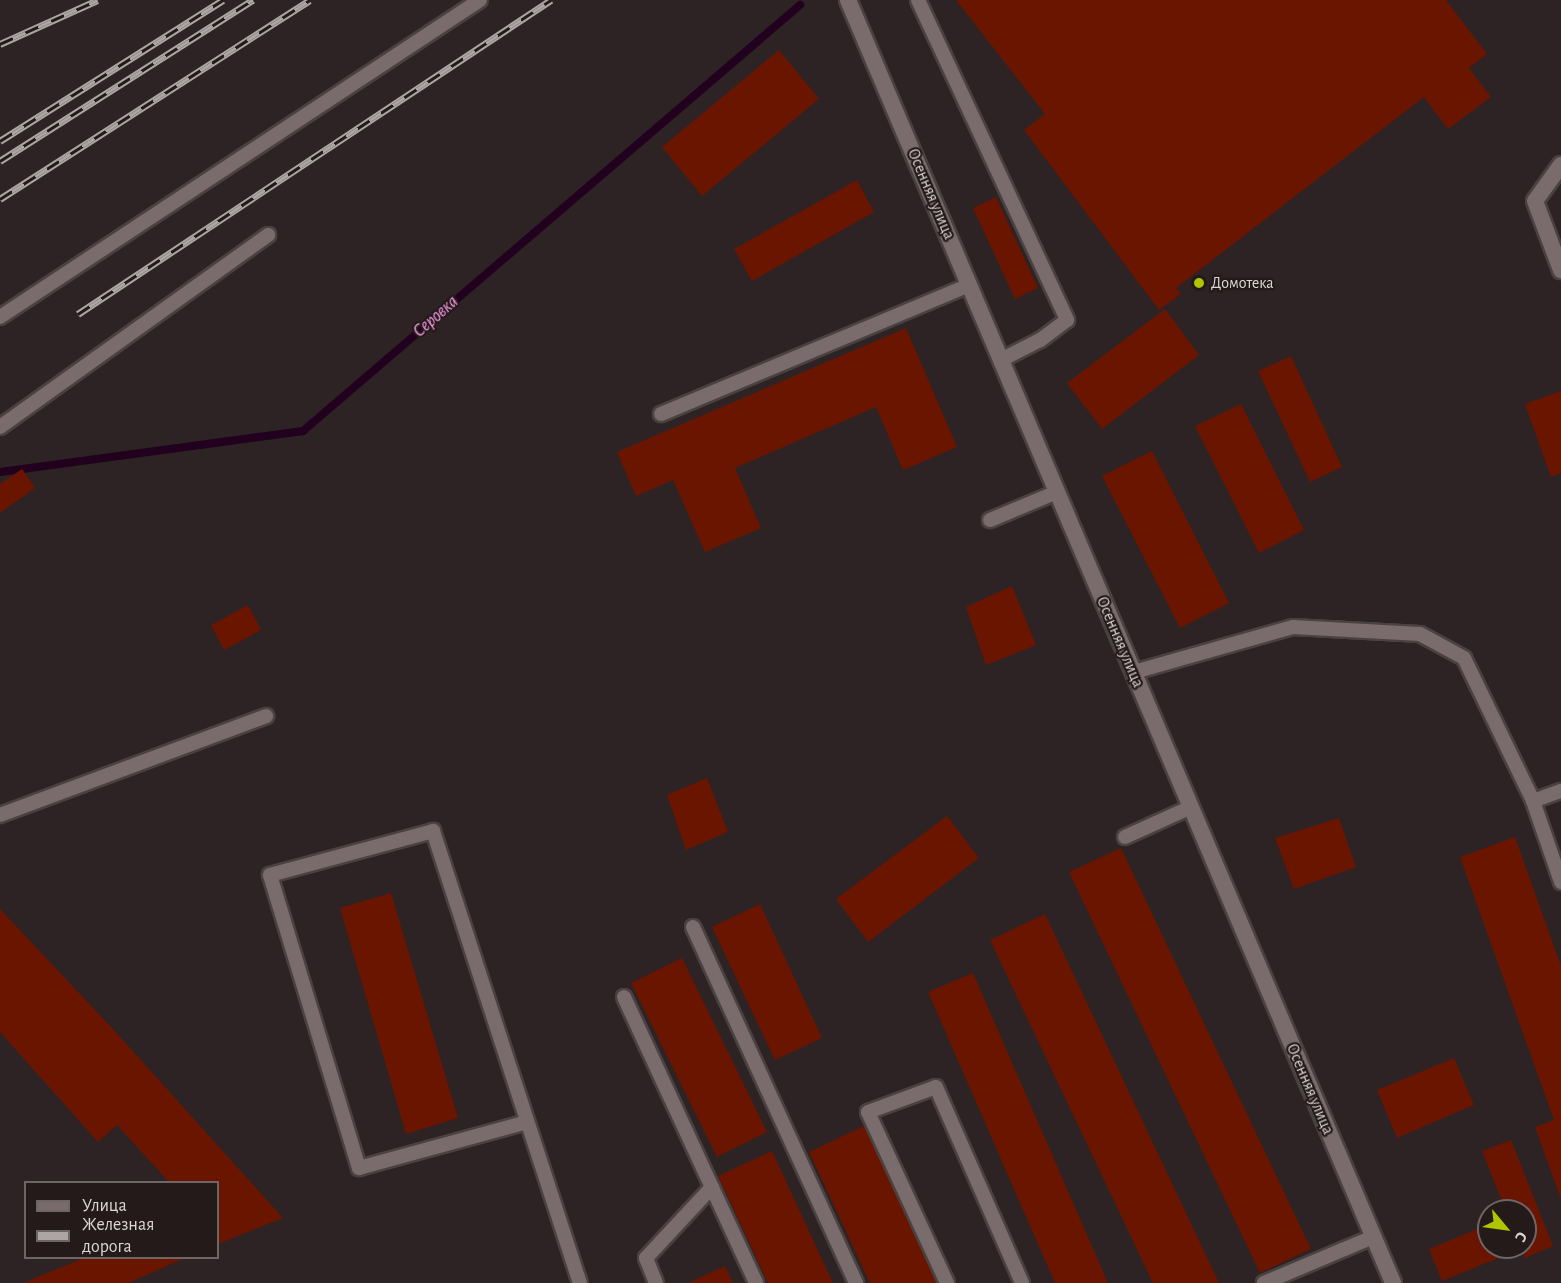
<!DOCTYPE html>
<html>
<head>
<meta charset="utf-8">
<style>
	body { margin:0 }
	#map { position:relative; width:1561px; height:1283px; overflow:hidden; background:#2e2324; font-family:"Alegreya Sans",sans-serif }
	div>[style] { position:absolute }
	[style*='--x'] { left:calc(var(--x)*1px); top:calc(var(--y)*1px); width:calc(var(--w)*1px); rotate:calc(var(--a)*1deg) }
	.stream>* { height:8px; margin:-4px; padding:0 4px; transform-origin:4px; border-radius:4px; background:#21011d }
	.building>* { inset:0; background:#691500 }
	.roads { filter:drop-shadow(2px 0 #4a4141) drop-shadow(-2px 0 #4a4141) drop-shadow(0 2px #4a4141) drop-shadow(0 -2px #4a4141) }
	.service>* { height:14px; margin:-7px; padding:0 7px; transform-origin:7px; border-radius:7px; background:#7a6c6d }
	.minor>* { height:16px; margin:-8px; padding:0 8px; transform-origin:8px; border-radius:8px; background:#7a6c6d }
	.rail>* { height:7px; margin-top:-3.5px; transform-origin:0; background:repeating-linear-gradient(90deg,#241a1a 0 14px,#ada4a4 0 28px); box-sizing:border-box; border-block:2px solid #ada4a4 }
	.dots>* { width:16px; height:16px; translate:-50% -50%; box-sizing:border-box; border:3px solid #241a1a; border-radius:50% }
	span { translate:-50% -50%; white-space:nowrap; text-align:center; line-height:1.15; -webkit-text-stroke:4.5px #241a1a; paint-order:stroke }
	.street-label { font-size:16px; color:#ded6d6 }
	.poi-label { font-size:16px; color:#ded6d6 }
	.left { translate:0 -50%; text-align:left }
	.water-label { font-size:18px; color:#fd9cec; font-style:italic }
	.legend { position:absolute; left:24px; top:1181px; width:195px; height:78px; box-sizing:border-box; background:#241a1a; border:2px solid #6e6565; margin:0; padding:8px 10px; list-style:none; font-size:18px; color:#ded6d6 }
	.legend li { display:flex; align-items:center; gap:12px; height:30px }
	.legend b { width:30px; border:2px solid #6e6565 }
	.north { position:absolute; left:1477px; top:1199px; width:60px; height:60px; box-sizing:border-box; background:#241a1a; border:2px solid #6e6565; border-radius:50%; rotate:119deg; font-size:16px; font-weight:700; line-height:24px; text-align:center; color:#ded6d6 }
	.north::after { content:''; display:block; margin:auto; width:21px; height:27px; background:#b0c500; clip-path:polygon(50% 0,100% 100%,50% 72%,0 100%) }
</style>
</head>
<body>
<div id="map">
	<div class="stream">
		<div style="--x:0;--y:472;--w:306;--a:-7.7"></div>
		<div style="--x:303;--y:431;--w:655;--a:-40.6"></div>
	</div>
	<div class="building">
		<div style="clip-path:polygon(956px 0,1446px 0,1487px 54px,1469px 68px,1491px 97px,1448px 129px,1424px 97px,1176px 288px,1181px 294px,1159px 310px,1024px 130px,1045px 114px)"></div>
		<div style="clip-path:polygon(779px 50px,819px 99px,702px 196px,662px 147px)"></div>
		<div style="clip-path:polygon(857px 180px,874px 212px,752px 281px,734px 249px)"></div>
		<div style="clip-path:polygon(996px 197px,1038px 288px,1015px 299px,973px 208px)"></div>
		<div style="clip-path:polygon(1165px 309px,1199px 355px,1102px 429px,1067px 383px)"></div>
		<div style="clip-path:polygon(906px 328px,957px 447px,903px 470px,876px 407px,735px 468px,761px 528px,705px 552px,673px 480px,636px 496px,617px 452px)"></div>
		<div style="clip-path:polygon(1291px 356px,1342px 467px,1310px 482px,1258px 371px)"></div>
		<div style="clip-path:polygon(1561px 391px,1561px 473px,1551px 477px,1525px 404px)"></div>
		<div style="clip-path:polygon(1241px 404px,1304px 530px,1259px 553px,1195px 426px)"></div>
		<div style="clip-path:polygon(1152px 451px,1229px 603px,1180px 628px,1102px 476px)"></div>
		<div style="clip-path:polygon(22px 469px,35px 488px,0 513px,0 484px)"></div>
		<div style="clip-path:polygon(1012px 586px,1036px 645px,986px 665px,966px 607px)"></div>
		<div style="clip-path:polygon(248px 605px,261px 630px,224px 650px,211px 625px)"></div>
		<div style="clip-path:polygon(707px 778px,728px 832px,686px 850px,667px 795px)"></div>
		<div style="clip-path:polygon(947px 816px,979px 858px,868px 942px,836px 899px)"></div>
		<div style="clip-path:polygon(1339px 818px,1356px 867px,1294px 889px,1275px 838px)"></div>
		<div style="clip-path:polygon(1515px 837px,1561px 966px,1561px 1199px,1535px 1127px,1554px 1120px,1460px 857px)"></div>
		<div style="clip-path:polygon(1121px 848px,1311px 1249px,1260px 1273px,1069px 872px)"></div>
		<div style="clip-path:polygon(391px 893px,458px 1118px,406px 1134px,340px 908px)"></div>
		<div style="clip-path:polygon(760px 904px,822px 1038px,775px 1060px,712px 927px)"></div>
		<div style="clip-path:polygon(0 909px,112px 1028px,283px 1218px,218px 1244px,218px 1182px,169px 1182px,117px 1125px,98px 1142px,0 1032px)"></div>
		<div style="clip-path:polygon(1045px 914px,1219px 1283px,1153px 1283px,990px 940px)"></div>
		<div style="clip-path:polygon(682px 958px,767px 1132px,717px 1157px,631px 983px)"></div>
		<div style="clip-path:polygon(973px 973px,1108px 1283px,1055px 1283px,928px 992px)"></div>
		<div style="clip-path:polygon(1454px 1058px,1474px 1105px,1397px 1138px,1377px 1090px)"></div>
		<div style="clip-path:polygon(866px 1125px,939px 1283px,870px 1283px,809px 1152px)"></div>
		<div style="clip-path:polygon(1511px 1140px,1553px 1246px,1525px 1258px,1520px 1247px,1525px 1247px,1525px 1211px,1506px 1211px,1482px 1151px)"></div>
		<div style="clip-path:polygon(772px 1151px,833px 1283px,768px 1283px,718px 1176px)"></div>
		<div style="clip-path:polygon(1482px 1227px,1496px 1259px,1442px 1281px,1429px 1249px)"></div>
		<div style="clip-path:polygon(84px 1258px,185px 1258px,128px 1283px,23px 1283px)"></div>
		<div style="clip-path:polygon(725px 1266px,733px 1283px,688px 1283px)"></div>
	</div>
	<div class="roads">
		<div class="service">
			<div style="--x:918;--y:0;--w:353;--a:65"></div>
			<div style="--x:1067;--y:320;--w:34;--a:143"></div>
			<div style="--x:1040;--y:340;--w:44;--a:152.9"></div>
			<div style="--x:0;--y:317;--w:575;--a:-33.44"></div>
			<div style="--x:661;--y:414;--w:334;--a:-22.7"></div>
			<div style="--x:0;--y:427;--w:330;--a:-35.6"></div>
			<div style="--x:990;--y:520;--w:73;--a:-22.7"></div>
			<div style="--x:1134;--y:672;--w:165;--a:-15.8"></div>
			<div style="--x:1293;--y:627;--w:127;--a:3.2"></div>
			<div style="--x:1420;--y:634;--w:50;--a:28.6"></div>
			<div style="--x:1464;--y:658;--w:159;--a:64.2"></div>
			<div style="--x:1533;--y:801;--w:86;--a:70.9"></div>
			<div style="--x:1533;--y:801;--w:30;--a:-20"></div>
			<div style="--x:0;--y:815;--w:284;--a:-20.4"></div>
			<div style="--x:1125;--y:837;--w:72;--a:-24.4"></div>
			<div style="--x:693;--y:927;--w:392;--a:65.4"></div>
			<div style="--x:624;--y:997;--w:315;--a:65.2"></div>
			<div style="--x:527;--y:1122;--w:174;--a:164.7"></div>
			<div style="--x:359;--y:1168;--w:306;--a:-106.9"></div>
			<div style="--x:270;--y:875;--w:169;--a:-15.1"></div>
			<div style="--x:433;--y:831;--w:475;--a:72"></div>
			<div style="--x:656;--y:1283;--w:27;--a:-112"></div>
			<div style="--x:646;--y:1258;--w:97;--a:-47.1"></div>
			<div style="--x:947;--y:1283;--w:188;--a:-114.8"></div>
			<div style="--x:868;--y:1112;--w:72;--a:-20.2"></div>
			<div style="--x:936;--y:1087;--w:214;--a:66.3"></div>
			<div style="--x:1264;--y:1283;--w:118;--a:-22.9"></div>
		</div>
		<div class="minor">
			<div style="--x:848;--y:0;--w:1394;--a:66.98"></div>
			<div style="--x:1561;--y:165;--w:44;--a:125.8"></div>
			<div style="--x:1535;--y:201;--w:74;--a:69.4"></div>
		</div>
	</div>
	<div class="rail">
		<div style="--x:0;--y:44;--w:107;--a:-24.2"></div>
		<div style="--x:0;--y:141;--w:264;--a:-32.3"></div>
		<div style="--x:0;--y:161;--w:300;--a:-32.5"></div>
		<div style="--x:0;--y:199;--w:368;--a:-32.7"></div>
		<div style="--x:78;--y:314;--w:568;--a:-33.58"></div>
	</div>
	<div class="dots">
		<div style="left:1199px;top:283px;background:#b0c500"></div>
	</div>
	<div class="street-label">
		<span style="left:931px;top:194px;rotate:67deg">Осенняя улица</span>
		<span style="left:1120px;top:642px;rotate:67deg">Осенняя улица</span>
		<span style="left:1310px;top:1089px;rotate:67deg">Осенняя улица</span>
	</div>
	<div class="poi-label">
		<span class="left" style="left:1211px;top:283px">Домотека</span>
	</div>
	<div class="water-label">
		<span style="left:436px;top:317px;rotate:-41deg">Серовка</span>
	</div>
	<ul class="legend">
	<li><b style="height:8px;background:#7a6c6d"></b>Улица</li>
	<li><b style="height:8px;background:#ada4a4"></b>Железная дорога</li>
	</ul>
	<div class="north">С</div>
</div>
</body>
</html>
